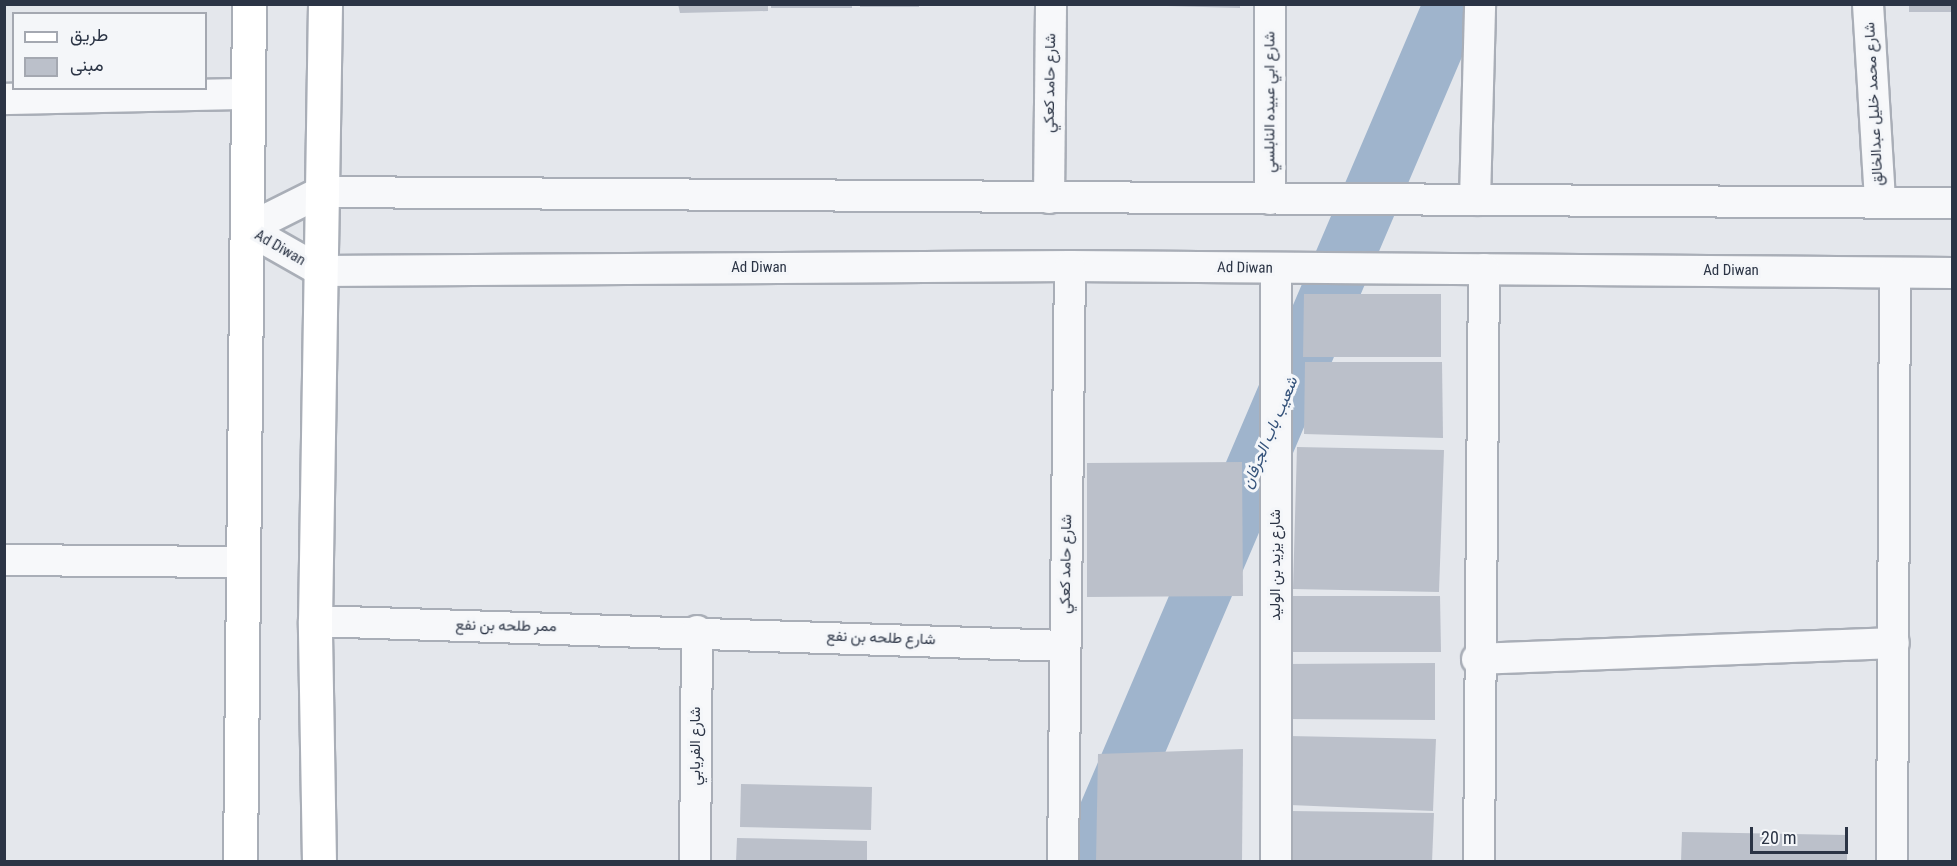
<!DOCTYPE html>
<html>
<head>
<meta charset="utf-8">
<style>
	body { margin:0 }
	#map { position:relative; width:1957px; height:866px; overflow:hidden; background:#e4e7ec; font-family:"Roboto Condensed",Vazirmatn,sans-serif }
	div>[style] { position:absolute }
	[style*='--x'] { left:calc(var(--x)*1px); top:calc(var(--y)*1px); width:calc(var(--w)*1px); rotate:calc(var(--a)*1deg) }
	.river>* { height:58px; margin:-29px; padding:0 29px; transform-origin:29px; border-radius:29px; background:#9fb4cc }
	.building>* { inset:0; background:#bbc0ca }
	.roads { filter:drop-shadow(2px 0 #a9aeb7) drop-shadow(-2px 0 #a9aeb7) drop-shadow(0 2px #a9aeb7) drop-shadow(0 -2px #a9aeb7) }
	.street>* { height:30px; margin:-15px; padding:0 15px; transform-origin:15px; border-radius:15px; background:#f7f8fa }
	.secondary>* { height:33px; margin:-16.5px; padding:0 16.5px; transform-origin:16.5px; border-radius:16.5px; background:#fff }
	span { translate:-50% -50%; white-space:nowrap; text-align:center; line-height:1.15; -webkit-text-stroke:6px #f4f6f9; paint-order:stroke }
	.street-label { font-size:15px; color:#2b3445 }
	.water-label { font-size:16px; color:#34527a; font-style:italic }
	.frame { position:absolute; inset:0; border:6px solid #2b3445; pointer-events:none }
	.legend { position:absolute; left:12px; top:12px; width:195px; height:78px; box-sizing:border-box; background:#f4f6f9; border:2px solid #a4a8b1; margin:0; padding:8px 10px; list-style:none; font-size:18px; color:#2b3445 }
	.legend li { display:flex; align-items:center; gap:12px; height:30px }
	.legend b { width:30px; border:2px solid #a4a8b1 }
	.scale { position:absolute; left:1750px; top:827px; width:98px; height:27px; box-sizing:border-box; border:3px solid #2b3445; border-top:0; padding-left:8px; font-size:18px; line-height:21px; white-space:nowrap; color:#2b3445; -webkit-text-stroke:4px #f4f6f9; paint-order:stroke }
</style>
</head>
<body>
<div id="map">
	<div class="river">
		<div style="--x:1087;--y:862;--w:933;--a:-66.9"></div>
	</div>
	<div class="building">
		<div style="clip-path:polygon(678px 4px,768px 4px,768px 11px,680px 13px)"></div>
		<div style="clip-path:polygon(860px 4px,919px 4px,919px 7px,860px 7px)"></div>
		<div style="clip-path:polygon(1093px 4px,1240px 4px,1240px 8px)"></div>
		<div style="clip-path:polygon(1909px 4px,1952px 4px,1952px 12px,1909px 12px)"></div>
		<div style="clip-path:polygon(771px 5px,852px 5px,852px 8px,771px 8px)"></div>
		<div style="clip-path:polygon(1304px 294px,1441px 294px,1441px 357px,1303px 357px)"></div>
		<div style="clip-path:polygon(1305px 362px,1442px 362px,1443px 438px,1304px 434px)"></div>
		<div style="clip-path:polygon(1297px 447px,1444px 450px,1439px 592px,1293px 589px)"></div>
		<div style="clip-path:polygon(1242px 462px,1243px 596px,1087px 597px,1087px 463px)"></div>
		<div style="clip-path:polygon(1291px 596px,1440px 596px,1441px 652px,1293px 652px)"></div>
		<div style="clip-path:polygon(1435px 663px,1435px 720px,1287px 719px,1286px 664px)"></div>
		<div style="clip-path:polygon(1289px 736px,1436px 739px,1433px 811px,1290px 805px)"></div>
		<div style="clip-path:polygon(1243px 749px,1242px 862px,1096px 862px,1098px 754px)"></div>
		<div style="clip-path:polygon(741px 784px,872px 787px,871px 830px,740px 827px)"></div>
		<div style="clip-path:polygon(1291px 811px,1434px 813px,1432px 862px,1292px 862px)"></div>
		<div style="clip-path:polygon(1682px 832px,1847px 835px,1847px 862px,1681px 862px)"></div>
		<div style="clip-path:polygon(737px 838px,867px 841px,867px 862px,736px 862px)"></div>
	</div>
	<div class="roads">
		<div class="street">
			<div style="--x:1868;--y:4;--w:199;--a:86.5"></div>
			<div style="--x:4;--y:99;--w:245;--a:-1.2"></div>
			<div style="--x:1049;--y:198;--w:194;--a:-89.4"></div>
			<div style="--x:1270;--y:199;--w:195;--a:-90"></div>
			<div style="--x:1475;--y:200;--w:196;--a:-88.5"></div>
			<div style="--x:247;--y:229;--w:85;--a:29.6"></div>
			<div style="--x:321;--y:271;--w:749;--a:-0.38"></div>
			<div style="--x:1070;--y:266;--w:882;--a:0.45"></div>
			<div style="--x:247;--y:229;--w:83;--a:-26.6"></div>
			<div style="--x:321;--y:192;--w:1631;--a:0.39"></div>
			<div style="--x:4;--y:560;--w:238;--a:0.5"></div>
			<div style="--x:315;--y:621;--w:750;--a:1.91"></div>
			<div style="--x:1477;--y:659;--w:417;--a:-2.2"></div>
			<div style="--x:695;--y:862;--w:231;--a:-89.5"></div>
			<div style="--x:1063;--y:862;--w:596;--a:-89.33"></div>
			<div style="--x:1276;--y:862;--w:594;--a:-90"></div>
			<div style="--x:1479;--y:862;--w:593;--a:-89.52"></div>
			<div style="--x:1892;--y:862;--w:589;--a:-89.71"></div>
		</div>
		<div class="secondary">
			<div style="--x:240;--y:862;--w:858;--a:-89.4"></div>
			<div style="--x:319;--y:862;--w:241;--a:-91"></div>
			<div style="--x:315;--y:621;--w:617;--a:-89.07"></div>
		</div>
	</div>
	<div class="street-label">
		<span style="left:1050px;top:83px;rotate:-89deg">شارع حامد كعكي</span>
		<span style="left:1270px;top:102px;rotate:-90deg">شارع ابي عبيده النابلسي</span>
		<span style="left:1874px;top:104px;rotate:-93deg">شارع محمد خليل عبدالخالق</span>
		<span style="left:280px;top:248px;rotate:30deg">Ad Diwan</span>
		<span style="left:759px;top:268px">Ad Diwan</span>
		<span style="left:1245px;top:268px;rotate:1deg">Ad Diwan</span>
		<span style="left:1731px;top:271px">Ad Diwan</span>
		<span style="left:1066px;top:564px;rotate:-89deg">شارع حامد كعكي</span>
		<span style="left:1276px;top:565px;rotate:-90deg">شارع يزيد بن الوليد</span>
		<span style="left:506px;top:626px;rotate:1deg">ممر طلحه بن نفع</span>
		<span style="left:881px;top:638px;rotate:2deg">شارع طلحه بن نفع</span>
		<span style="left:696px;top:746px;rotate:-90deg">شارع الفريابي</span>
	</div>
	<div class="water-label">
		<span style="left:1270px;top:433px;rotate:-67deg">شعيب باب الجرفان</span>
	</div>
	<div class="frame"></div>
	<ul class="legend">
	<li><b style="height:8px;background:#fff"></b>طريق</li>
	<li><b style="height:16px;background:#bbc0ca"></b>مبنى</li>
	</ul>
	<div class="scale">20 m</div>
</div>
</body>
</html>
